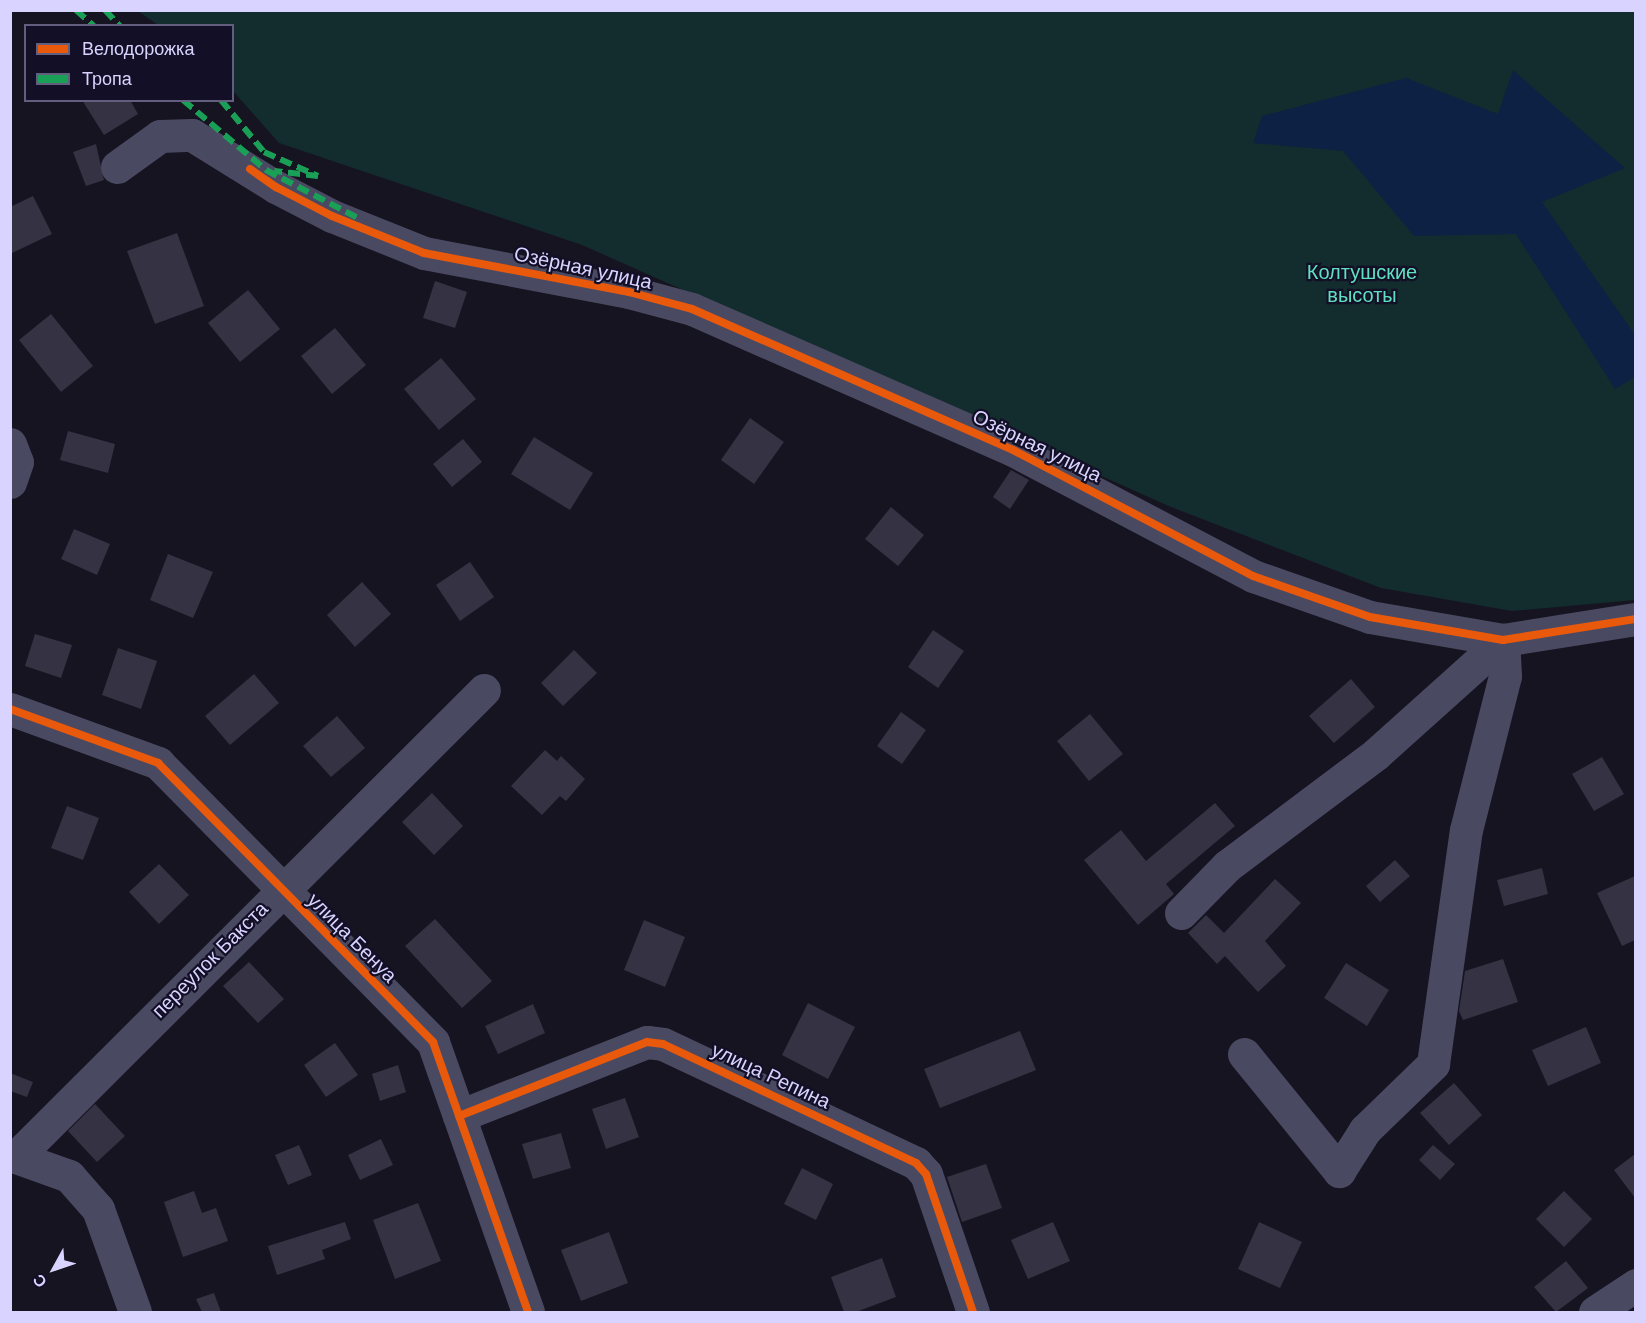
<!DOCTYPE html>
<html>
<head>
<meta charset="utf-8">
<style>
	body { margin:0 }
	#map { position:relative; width:1646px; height:1323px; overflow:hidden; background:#161421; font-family:Arial,sans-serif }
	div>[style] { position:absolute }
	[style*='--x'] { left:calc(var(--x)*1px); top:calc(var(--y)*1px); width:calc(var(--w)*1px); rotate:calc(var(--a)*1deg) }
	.green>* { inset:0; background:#132c2d }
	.water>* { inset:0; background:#0d2144 }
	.building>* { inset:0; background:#343243 }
	.minor>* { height:33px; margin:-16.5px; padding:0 16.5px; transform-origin:16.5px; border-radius:16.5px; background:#4a4962 }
	.quiet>* { height:6px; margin-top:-3px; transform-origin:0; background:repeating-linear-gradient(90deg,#1a9f57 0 12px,transparent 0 18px) }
	.cycleway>* { height:8px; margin:-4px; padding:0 4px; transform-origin:4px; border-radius:4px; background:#e8590c }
	span { translate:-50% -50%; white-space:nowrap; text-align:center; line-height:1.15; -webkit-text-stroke:4.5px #130f26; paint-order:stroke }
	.street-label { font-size:20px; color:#d9d4ff }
	.park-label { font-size:20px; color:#5fe0c0 }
	.frame { position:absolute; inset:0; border:12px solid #d9d4ff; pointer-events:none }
	.legend { position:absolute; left:24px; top:24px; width:210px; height:78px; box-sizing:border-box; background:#130f26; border:2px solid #625e7d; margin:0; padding:8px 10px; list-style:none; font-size:18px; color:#d9d4ff }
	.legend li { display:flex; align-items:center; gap:12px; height:30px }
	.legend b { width:30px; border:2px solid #625e7d }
	.north { position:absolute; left:24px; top:1239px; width:60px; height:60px; -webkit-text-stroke:4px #130f26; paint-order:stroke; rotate:230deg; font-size:16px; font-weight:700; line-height:24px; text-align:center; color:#d9d4ff }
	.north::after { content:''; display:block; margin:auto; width:21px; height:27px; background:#d9d4ff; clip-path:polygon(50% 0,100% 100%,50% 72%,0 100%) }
</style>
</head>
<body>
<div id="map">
	<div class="green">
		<div style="clip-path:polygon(138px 11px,1635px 11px,1635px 600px,1512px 611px,1381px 588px,1171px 507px,582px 245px,279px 143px,233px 91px,232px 26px,158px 25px)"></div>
	</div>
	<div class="water">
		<div style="clip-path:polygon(1513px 70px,1625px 168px,1542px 202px,1635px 335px,1635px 377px,1615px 389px,1516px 234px,1414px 236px,1343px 151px,1253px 143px,1262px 116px,1406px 78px,1498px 114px)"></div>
	</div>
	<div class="building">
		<div style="clip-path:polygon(82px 100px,130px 100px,138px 114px,104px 135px)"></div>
		<div style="clip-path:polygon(96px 144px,104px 180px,86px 186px,73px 152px)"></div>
		<div style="clip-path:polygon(33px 196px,52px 234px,10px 254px,10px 207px)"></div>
		<div style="clip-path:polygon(177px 233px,204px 306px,155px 324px,127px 251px)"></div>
		<div style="clip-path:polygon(435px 281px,467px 292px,455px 328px,423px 318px)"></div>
		<div style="clip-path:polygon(248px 290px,280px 329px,240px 362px,208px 323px)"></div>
		<div style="clip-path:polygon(51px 314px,93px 366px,61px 392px,19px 340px)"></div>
		<div style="clip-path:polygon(335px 328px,366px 365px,332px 394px,301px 356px)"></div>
		<div style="clip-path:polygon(441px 358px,476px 399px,439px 430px,404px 389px)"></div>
		<div style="clip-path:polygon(750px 418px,784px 442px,754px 484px,721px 460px)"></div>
		<div style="clip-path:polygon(68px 431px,115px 444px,108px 473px,60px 460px)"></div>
		<div style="clip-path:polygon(534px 437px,593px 473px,570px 510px,511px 474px)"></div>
		<div style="clip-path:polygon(463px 439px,482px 462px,452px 487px,433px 464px)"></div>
		<div style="clip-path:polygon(1011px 470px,1029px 480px,1010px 509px,993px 497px)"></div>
		<div style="clip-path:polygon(891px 507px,924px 535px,898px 566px,865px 539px)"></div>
		<div style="clip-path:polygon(74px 529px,110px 544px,97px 575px,61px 559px)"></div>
		<div style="clip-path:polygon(168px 554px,213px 572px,193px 618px,150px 600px)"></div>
		<div style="clip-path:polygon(470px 562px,494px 597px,460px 621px,436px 585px)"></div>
		<div style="clip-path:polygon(362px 582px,391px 614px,355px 647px,327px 615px)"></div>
		<div style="clip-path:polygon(933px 630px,964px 651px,938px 688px,908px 667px)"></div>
		<div style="clip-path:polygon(35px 634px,72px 645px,61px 678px,25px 666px)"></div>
		<div style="clip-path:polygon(118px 648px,157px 661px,141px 709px,102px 695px)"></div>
		<div style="clip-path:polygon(574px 650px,597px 673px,563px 706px,541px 683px)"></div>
		<div style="clip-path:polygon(254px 674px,279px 703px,230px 745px,205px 716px)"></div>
		<div style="clip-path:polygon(1351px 679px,1375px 707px,1334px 743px,1309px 716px)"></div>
		<div style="clip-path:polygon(901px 712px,926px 730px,902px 764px,877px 746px)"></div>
		<div style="clip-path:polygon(1090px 714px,1123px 754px,1089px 781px,1057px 741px)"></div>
		<div style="clip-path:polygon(337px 716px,365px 748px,331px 777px,303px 746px)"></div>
		<div style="clip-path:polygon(545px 750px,557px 761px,561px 756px,585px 779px,566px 801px,560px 796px,542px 815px,511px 786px)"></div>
		<div style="clip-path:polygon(1602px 757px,1624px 794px,1594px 811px,1572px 774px)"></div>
		<div style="clip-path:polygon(432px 793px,463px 826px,434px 855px,402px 822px)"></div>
		<div style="clip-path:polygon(1215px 803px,1235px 826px,1166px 884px,1174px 894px,1138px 925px,1084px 860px,1121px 830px,1146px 861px)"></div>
		<div style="clip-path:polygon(67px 806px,99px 818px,83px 860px,51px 848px)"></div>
		<div style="clip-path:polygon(1395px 860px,1410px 876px,1380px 902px,1366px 886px)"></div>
		<div style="clip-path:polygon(159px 864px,189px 895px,159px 924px,129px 892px)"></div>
		<div style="clip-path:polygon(1542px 868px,1548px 894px,1504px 906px,1497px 880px)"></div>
		<div style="clip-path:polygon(1635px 876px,1635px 940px,1622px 946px,1597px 893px)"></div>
		<div style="clip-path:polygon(1275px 879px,1301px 903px,1265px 941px,1286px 966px,1258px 992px,1225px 956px,1217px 964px,1188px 933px,1206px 915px,1224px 933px)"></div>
		<div style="clip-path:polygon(435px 919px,492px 981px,462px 1008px,405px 946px)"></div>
		<div style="clip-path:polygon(644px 920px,685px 937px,665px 987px,624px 970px)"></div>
		<div style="clip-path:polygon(1503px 959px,1518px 1002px,1463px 1020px,1459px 1011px,1465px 971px)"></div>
		<div style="clip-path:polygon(249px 962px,284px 999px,258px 1023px,223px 986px)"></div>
		<div style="clip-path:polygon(1346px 963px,1389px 990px,1367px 1026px,1324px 998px)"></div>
		<div style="clip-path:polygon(808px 1003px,855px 1027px,828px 1079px,782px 1055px)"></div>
		<div style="clip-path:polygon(533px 1004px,545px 1033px,498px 1054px,485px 1026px)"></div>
		<div style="clip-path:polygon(1586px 1027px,1601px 1063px,1548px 1086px,1532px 1050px)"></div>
		<div style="clip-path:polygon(1020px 1031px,1036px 1070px,940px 1108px,924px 1069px)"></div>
		<div style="clip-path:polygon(335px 1043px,358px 1075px,326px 1097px,304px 1065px)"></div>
		<div style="clip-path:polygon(398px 1065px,406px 1092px,380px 1101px,372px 1074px)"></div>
		<div style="clip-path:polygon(10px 1073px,33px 1082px,27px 1097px,10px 1091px)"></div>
		<div style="clip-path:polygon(1454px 1083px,1482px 1115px,1449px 1145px,1420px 1113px)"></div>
		<div style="clip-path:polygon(625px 1098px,639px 1137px,606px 1149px,592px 1109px)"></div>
		<div style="clip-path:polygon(95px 1104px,125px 1136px,97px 1162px,68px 1131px)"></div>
		<div style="clip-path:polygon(561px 1133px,571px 1168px,533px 1179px,522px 1144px)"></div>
		<div style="clip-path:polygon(381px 1139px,393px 1165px,360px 1180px,348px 1155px)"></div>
		<div style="clip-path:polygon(299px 1145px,312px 1175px,288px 1185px,275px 1155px)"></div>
		<div style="clip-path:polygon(1433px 1145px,1455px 1164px,1440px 1180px,1419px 1160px)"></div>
		<div style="clip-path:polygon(1635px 1154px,1635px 1198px,1614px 1170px)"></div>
		<div style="clip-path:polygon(986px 1164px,1002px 1208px,962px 1222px,947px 1177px)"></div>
		<div style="clip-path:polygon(802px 1168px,833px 1184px,816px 1220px,784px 1204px)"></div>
		<div style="clip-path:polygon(194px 1191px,202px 1213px,216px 1208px,228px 1241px,183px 1257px,164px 1202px)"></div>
		<div style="clip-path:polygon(1564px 1191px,1592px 1219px,1564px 1247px,1536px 1219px)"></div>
		<div style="clip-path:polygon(418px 1203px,441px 1261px,395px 1279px,373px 1220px)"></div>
		<div style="clip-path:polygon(345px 1222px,351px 1239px,322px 1250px,325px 1259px,277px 1275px,268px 1246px)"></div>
		<div style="clip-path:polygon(1053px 1222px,1070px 1261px,1028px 1279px,1011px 1240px)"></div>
		<div style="clip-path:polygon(1259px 1222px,1302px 1242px,1280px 1288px,1238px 1269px)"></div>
		<div style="clip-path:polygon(609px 1232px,628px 1283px,581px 1301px,561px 1250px)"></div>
		<div style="clip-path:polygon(882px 1258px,896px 1297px,856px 1312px,844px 1312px,831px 1277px)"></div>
		<div style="clip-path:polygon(1566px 1261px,1588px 1288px,1556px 1312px,1534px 1287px)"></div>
		<div style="clip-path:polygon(214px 1293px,221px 1312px,202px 1312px,196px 1299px)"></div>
	</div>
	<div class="minor">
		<div style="--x:117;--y:167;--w:53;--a:-35.8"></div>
		<div style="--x:160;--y:136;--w:32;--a:-2"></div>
		<div style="--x:192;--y:135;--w:99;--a:31.8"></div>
		<div style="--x:276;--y:187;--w:63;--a:27.4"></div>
		<div style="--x:332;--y:216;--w:99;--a:21.9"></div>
		<div style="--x:424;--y:253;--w:209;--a:10.8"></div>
		<div style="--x:629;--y:292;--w:65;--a:15.1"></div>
		<div style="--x:692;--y:309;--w:351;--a:23.7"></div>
		<div style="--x:1013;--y:450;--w:271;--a:27.7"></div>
		<div style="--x:1253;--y:576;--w:124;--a:19.3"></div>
		<div style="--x:1370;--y:617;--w:135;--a:9.8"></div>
		<div style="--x:1503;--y:640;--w:135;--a:-9"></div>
		<div style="--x:10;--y:444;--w:19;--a:69"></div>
		<div style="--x:17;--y:462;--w:21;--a:109"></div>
		<div style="--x:10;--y:709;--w:158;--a:20"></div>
		<div style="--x:158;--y:763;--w:392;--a:45.4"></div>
		<div style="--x:433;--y:1042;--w:286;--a:70.6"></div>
		<div style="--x:1181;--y:913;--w:66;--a:-45.6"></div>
		<div style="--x:1227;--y:866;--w:186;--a:-36.9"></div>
		<div style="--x:1376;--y:754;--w:171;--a:-41.9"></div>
		<div style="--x:1244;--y:1054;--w:151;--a:50.9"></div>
		<div style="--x:1339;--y:1171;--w:49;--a:-57.6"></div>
		<div style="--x:1365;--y:1130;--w:95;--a:-44.1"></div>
		<div style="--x:1433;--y:1064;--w:236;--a:-82"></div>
		<div style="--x:1466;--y:830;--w:159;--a:-75.8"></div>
		<div style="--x:1505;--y:676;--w:36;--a:-93"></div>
		<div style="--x:459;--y:1116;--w:202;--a:-21.5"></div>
		<div style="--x:647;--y:1042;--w:16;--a:7"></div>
		<div style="--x:663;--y:1044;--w:280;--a:25.2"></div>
		<div style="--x:916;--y:1163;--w:15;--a:48"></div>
		<div style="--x:926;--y:1174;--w:146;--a:71.2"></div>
		<div style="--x:10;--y:1155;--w:63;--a:19.6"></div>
		<div style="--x:69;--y:1176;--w:44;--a:48.7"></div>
		<div style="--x:98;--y:1209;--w:109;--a:70.2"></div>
		<div style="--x:16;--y:1157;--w:661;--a:-44.94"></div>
		<div style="--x:1595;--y:1312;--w:49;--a:-33.4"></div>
	</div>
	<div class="quiet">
		<div style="--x:76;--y:10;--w:24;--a:42"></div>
		<div style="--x:105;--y:10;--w:22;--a:47"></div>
		<div style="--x:183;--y:100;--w:109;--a:40.1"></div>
		<div style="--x:266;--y:170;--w:104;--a:27.6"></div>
		<div style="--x:221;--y:100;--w:67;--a:50.4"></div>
		<div style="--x:264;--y:152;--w:59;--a:24"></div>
		<div style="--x:318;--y:176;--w:44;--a:-173.5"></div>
	</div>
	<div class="cycleway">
		<div style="--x:250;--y:169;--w:32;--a:35"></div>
		<div style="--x:276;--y:187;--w:63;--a:27.4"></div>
		<div style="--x:332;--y:216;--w:99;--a:21.9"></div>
		<div style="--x:424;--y:253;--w:209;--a:10.8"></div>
		<div style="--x:629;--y:292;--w:65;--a:15.1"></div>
		<div style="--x:692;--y:309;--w:351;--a:23.7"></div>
		<div style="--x:1013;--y:450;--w:271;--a:27.7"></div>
		<div style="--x:1253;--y:576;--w:124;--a:19.3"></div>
		<div style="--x:1370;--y:617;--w:135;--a:9.8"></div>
		<div style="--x:1503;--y:640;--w:135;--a:-9"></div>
		<div style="--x:10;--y:709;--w:158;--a:20"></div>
		<div style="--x:158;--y:763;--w:392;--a:45.4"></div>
		<div style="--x:433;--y:1042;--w:286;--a:70.6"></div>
		<div style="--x:459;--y:1116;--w:202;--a:-21.5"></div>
		<div style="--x:647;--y:1042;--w:16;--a:7"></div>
		<div style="--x:663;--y:1044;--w:280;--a:25.2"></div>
		<div style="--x:916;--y:1163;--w:15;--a:48"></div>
		<div style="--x:926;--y:1174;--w:146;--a:71.2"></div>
	</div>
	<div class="street-label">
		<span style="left:583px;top:268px;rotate:12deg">Озёрная улица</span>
		<span style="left:1037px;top:446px;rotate:26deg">Озёрная улица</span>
		<span style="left:352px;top:938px;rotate:45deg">улица Бенуа</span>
		<span style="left:210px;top:960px;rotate:-45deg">переулок Бакста</span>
		<span style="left:771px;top:1076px;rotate:25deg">улица Репина</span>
	</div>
	<div class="park-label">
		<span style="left:1362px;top:284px">Колтушские<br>высоты</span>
	</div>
	<div class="frame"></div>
	<ul class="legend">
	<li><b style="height:8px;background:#e8590c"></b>Велодорожка</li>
	<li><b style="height:8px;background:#1a9f57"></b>Тропа</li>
	</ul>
	<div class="north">С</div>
</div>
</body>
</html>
